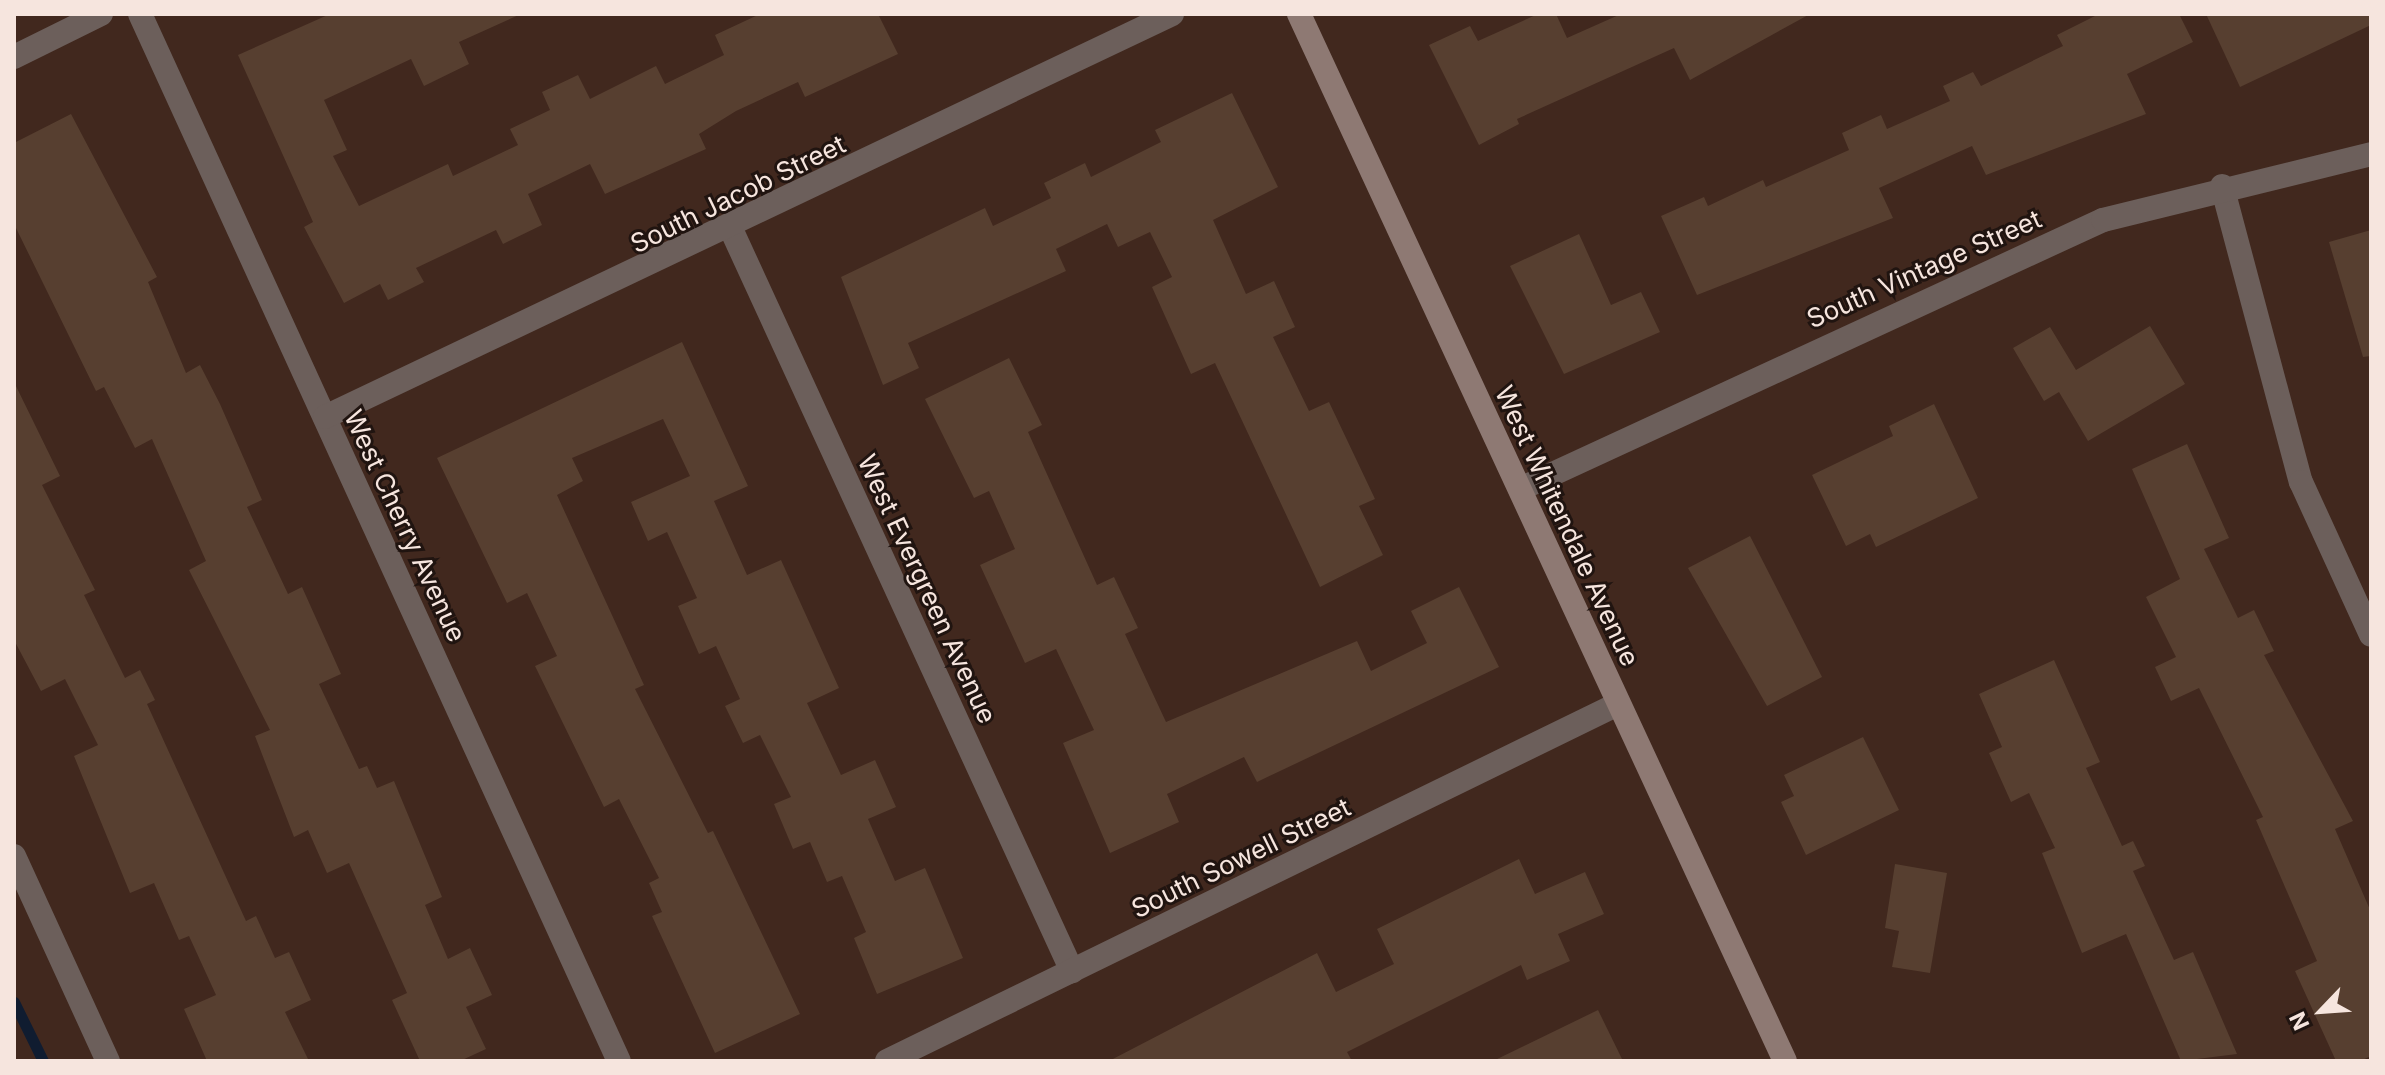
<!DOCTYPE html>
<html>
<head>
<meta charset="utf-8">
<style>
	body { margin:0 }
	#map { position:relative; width:2385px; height:1075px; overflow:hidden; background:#41281e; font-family:Inter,sans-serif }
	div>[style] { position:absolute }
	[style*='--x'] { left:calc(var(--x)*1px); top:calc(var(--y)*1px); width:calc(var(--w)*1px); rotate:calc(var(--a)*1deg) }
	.stream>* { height:11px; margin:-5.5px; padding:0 5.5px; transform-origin:5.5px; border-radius:5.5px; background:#101c30 }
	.building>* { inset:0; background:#573f30 }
	.street>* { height:24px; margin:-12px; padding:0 12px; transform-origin:12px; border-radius:12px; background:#6c5f5b }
	.secondary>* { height:24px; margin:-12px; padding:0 12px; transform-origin:12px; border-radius:12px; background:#8e7973 }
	span { translate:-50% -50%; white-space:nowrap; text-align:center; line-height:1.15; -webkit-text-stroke:6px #201410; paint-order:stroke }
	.street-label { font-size:26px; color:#f6e5de }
	.frame { position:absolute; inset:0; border:16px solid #f6e5de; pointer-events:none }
	.north { position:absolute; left:2281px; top:971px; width:80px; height:80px; -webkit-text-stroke:6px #201410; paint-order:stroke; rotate:245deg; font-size:22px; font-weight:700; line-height:32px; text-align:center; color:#f6e5de }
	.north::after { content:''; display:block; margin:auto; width:28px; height:36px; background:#f6e5de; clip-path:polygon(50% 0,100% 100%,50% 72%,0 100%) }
</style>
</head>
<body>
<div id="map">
	<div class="stream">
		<div style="--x:14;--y:1002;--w:66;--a:63.8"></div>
	</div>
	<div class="building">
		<div style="clip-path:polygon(330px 14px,521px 14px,459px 42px,469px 64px,424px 86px,411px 59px,324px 100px,347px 150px,333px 156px,359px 206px,448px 164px,453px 176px,518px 145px,510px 129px,550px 110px,542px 92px,578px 75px,590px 99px,656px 66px,665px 84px,724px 55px,715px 35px,760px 14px,878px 14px,898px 54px,805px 97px,798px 82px,736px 111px,699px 134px,706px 149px,605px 194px,590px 164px,528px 194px,542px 225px,503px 244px,496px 230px,416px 268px,424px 282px,388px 300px,380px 284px,344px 303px,304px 227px,313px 222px,238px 55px)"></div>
		<div style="clip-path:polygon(1538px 14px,1556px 14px,1567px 38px,1621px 14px,1810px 14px,1690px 80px,1674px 48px,1517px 119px,1519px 124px,1479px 145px,1429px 45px,1470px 26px,1478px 41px)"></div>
		<div style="clip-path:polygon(2099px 14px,2179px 14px,2193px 42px,2127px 74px,2146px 114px,1986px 175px,1972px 146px,1879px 188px,1893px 218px,1697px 295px,1661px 216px,1704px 197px,1708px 206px,1763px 180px,1766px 187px,1849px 150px,1842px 133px,1881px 115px,1887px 129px,1950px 101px,1943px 86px,1973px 72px,1981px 86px,2063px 46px,2057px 35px)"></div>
		<div style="clip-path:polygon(2206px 14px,2371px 14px,2371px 25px,2240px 87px)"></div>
		<div style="clip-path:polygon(1232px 93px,1278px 187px,1213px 220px,1246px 294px,1274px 281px,1295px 327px,1273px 337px,1309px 411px,1329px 402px,1375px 499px,1359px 506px,1383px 555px,1320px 587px,1215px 363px,1191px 374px,1152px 287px,1172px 277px,1150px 232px,1118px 247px,1107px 224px,1056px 249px,1066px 271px,908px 343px,919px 368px,883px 385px,841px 277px,985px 208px,993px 226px,1051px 198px,1044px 183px,1085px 163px,1091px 177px,1161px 142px,1155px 130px)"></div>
		<div style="clip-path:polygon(71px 114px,157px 277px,148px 282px,186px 373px,200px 365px,220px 404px,262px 500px,247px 507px,288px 594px,302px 587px,341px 674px,319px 684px,359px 769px,367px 766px,377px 788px,394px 781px,442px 897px,425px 905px,448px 959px,470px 948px,492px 995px,466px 1007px,486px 1049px,460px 1061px,420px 1061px,392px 1000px,407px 993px,349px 863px,327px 873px,308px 830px,294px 837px,255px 736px,270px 730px,189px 570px,206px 561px,152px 439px,135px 448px,104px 387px,96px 391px,14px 224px,14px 143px)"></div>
		<div style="clip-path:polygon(2371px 230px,2371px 356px,2363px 357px,2329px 242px)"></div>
		<div style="clip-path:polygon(1579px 234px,1611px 305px,1641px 292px,1660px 332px,1564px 374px,1510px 266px)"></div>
		<div style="clip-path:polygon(2150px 326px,2185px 384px,2088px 441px,2059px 392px,2044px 401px,2013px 348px,2050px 327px,2076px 370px)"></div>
		<div style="clip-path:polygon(682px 342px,748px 486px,714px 501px,747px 575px,781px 560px,839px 688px,807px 703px,841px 775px,875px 760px,896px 807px,868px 819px,895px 881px,925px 868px,963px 958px,877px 994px,854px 938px,866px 932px,842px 876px,827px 882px,810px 842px,793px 849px,774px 804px,791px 797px,760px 735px,743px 743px,725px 706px,740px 699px,716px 646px,699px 654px,678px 606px,697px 598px,667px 532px,648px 541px,631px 502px,690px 476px,663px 419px,572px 458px,583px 481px,557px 495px,644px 685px,635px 689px,708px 833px,713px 831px,800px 1014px,715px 1053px,652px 916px,662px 912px,649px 883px,659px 878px,619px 799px,604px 807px,535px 666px,557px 656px,527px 593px,507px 603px,437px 458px)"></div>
		<div style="clip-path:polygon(1009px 358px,1042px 425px,1028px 432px,1097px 585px,1114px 577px,1138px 628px,1125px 634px,1166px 722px,1357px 641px,1371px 671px,1427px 643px,1411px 611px,1459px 587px,1499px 667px,1257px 782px,1244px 757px,1167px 794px,1179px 822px,1110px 853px,1063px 743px,1094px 730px,1056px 649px,1025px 663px,980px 565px,1015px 549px,989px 491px,974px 498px,925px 399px)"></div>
		<div style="clip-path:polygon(14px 382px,60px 476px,42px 485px,95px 590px,84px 595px,125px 678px,140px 670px,155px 700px,147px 704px,246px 921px,256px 916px,275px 958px,289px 952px,311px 1000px,285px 1012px,309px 1061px,207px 1061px,184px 1009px,216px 995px,189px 936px,179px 940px,154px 883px,130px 893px,74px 756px,98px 745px,65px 679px,41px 691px,14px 640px)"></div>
		<div style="clip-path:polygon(1934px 404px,1978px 498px,1876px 547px,1870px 534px,1846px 546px,1812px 475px,1893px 436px,1889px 426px)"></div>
		<div style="clip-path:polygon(2187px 444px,2229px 538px,2204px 549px,2238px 618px,2254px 610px,2274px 651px,2264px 655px,2353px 821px,2335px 829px,2371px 912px,2371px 1056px,2360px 1061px,2336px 1061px,2295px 971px,2317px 961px,2256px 820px,2263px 817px,2199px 688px,2171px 701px,2155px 667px,2176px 657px,2146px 597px,2180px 579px,2132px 469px)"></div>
		<div style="clip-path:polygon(1750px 536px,1822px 677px,1767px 706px,1688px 568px)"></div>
		<div style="clip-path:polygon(2054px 660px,2100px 762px,2086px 768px,2122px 846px,2133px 841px,2145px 866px,2133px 871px,2174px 960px,2193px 952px,2237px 1054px,2181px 1061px,2126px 934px,2082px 953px,2042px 853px,2055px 848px,2029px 793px,2011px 802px,1989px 753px,2002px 747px,1979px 694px)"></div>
		<div style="clip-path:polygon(1863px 737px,1899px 810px,1806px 855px,1781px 802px,1794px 796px,1784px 775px)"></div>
		<div style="clip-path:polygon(1519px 859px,1535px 894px,1585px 872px,1604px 914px,1558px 934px,1570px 961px,1527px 980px,1521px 965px,1347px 1052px,1352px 1061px,1109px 1061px,1317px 953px,1336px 992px,1394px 964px,1377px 929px)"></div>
		<div style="clip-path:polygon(1895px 864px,1947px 873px,1930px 973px,1892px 967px,1899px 931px,1885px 928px)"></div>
		<div style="clip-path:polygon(1598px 1010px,1623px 1061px,1493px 1061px)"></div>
	</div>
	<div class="street">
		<div style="--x:140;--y:14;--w:1151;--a:65.42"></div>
		<div style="--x:14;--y:57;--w:97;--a:-26.3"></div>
		<div style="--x:2222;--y:186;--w:306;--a:75.1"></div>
		<div style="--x:2301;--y:482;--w:168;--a:65.4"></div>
		<div style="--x:731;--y:229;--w:817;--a:65.32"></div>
		<div style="--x:325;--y:417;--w:938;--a:-25.44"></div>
		<div style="--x:1520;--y:489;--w:642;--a:-24.77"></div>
		<div style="--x:2103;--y:220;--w:276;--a:-13.8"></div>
		<div style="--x:14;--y:856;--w:226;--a:65.4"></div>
		<div style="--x:887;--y:1061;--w:814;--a:-26.03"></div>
	</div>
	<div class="secondary">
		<div style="--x:1299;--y:14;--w:1154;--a:65.1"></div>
	</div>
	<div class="street-label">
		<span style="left:738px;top:194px;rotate:-26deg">South Jacob Street</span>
		<span style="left:1924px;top:269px;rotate:-24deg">South Vintage Street</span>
		<span style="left:405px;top:526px;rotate:65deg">West Cherry Avenue</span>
		<span style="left:1567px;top:526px;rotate:65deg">West Whitendale Avenue</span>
		<span style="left:927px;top:589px;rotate:65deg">West Evergreen Avenue</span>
		<span style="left:1241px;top:858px;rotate:-26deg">South Sowell Street</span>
	</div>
	<div class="frame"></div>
	<div class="north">N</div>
</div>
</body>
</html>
